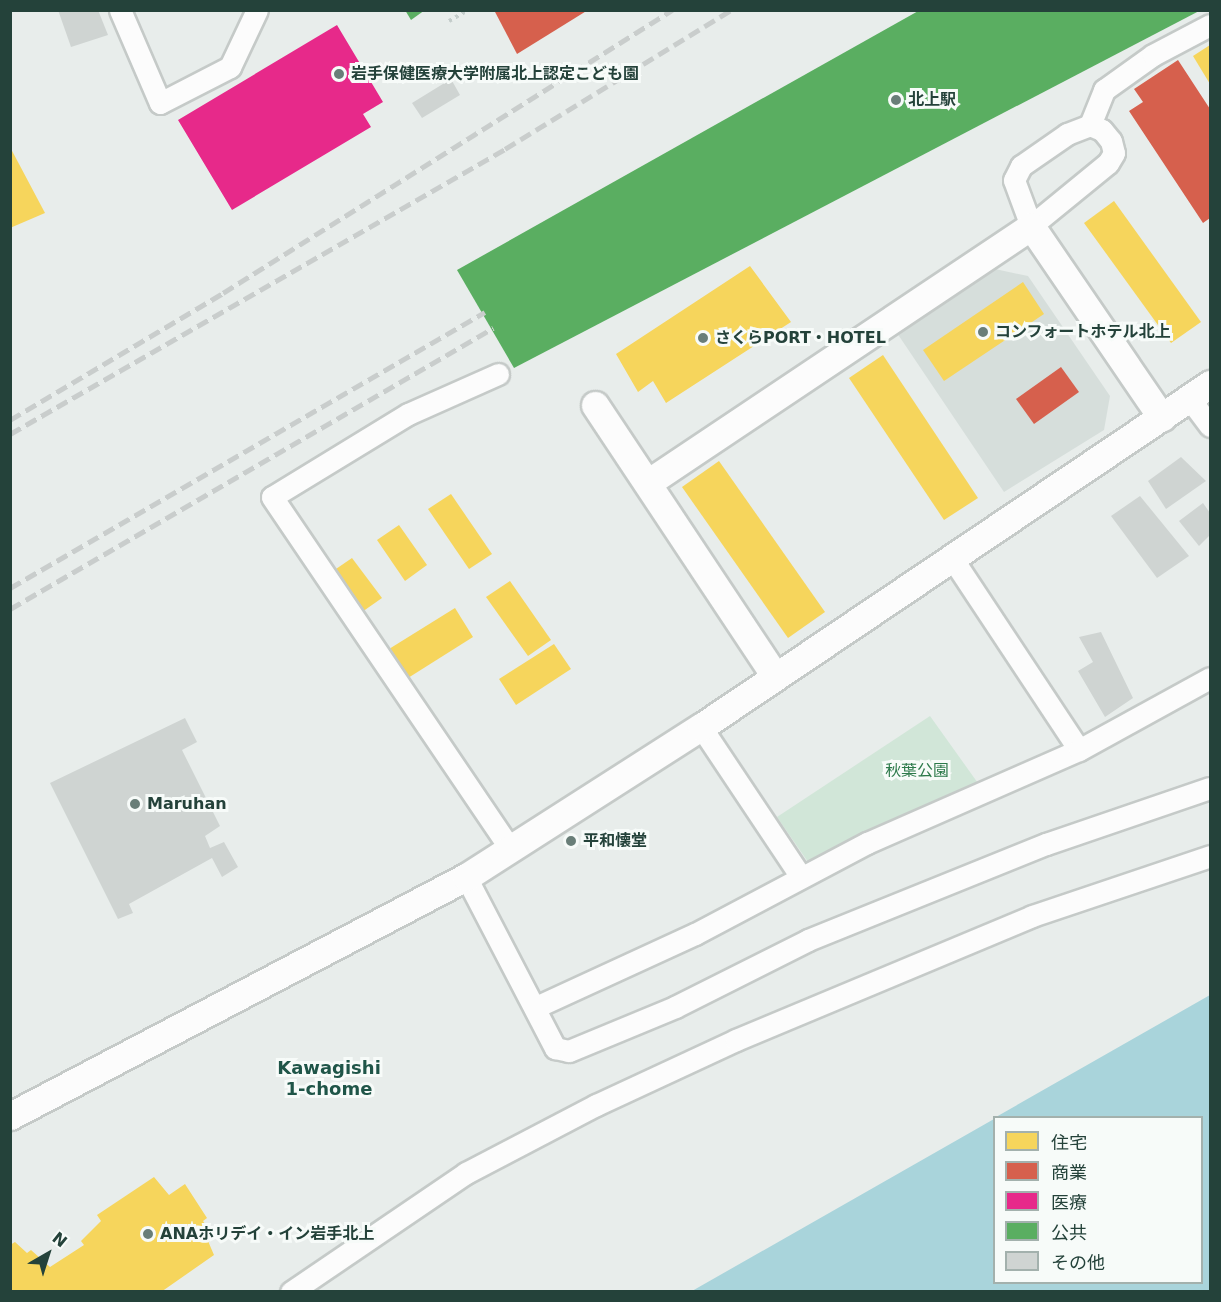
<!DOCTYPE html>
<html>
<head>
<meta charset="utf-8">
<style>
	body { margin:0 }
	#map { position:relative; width:1221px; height:1302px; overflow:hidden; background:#e8edeb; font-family:"DejaVu Sans","Noto Sans JP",sans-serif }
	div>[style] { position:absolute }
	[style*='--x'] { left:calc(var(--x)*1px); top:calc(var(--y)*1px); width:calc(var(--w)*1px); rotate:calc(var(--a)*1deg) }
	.built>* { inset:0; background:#d6dedb }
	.green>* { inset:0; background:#d1e6d8 }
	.water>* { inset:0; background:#a9d4db }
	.homes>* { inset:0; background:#f6d55c }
	.shops>* { inset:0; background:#d6604d }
	.health>* { inset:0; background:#e7298a }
	.public>* { inset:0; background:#5aae61 }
	.building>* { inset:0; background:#cfd4d2 }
	.path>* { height:4px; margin-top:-2px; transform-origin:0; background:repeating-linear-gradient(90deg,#c3ccca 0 3px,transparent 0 7.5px) }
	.roads { filter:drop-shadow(2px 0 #c5cac8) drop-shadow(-2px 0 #c5cac8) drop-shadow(0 2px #c5cac8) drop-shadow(0 -2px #c5cac8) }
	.minor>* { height:21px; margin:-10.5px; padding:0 10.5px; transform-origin:10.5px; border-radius:10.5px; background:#fcfcfc }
	.tertiary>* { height:27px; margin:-13.5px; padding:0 13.5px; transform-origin:13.5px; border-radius:13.5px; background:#fcfcfc }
	.rail>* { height:4.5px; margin-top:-2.25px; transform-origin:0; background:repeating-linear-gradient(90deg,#c9cdcc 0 12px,transparent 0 18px) }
	.dots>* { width:16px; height:16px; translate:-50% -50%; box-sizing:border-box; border:3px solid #f7fbf9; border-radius:50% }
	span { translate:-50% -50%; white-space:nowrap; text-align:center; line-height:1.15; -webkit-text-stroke:6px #f7fbf9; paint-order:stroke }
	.poi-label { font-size:16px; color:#24423a; font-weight:700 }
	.left { translate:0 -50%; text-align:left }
	.park-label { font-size:16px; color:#2d7a4b }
	.neighbourhood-label { font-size:18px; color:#1f5548; font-weight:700 }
	.frame { position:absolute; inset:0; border:12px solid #24423a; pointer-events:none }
	.legend { position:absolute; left:993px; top:1116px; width:210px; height:168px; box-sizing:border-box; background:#f7fbf9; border:2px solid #a3b1ad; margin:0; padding:8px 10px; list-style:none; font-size:18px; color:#24423a }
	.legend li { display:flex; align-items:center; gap:12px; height:30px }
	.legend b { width:30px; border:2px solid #a3b1ad }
	.north { position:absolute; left:18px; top:1224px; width:60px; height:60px; -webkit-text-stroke:4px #f7fbf9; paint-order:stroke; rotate:39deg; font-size:16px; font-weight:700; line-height:24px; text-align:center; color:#24423a }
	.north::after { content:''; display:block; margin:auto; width:21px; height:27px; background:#24423a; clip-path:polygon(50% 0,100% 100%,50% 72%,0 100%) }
</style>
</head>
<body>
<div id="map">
	<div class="built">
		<div style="clip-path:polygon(995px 269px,1028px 276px,1110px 396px,1104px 430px,1004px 492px,897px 333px)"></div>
	</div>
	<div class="green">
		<div style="clip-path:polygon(930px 716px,980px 786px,808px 862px,777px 817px)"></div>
	</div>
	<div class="water">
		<div style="clip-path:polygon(1210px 995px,1210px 1291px,692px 1291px,994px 1119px,994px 1282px,1202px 1282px,1202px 1118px,996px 1117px)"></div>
	</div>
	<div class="homes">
		<div style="clip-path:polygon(1210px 45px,1210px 84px,1193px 56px)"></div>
		<div style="clip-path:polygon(10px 147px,45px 213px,10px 228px)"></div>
		<div style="clip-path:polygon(1114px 201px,1201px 322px,1171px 343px,1084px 223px)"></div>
		<div style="clip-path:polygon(750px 266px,791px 322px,666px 403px,653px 381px,638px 392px,616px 354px)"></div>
		<div style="clip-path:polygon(1023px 282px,1044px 314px,944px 381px,923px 350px)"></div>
		<div style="clip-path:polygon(883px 355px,978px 498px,944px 520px,849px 378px)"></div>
		<div style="clip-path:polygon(719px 461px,825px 612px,788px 638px,682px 487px)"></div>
		<div style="clip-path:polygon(451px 494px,492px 554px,469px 569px,428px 509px)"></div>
		<div style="clip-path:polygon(399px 525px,427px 565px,405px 581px,377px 540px)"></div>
		<div style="clip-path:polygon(352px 558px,382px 598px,362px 612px,333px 571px)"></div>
		<div style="clip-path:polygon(510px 581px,551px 640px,528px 656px,486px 597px)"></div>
		<div style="clip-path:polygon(455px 608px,473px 637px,408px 678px,389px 649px)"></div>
		<div style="clip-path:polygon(554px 644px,571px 669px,516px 705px,499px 679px)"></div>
		<div style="clip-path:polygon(154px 1177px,169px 1195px,185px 1184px,207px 1218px,203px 1221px,210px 1231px,208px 1241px,214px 1255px,161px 1292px,10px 1292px,10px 1245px,15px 1242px,27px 1253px,31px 1250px,50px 1267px,84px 1245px,81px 1241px,101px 1221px,97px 1215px)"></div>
	</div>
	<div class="shops">
		<div style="clip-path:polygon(494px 10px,588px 10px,517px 54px)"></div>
		<div style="clip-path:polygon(1178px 60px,1210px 109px,1210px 218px,1203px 223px,1129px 111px,1143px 102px,1134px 89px)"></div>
		<div style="clip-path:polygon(1061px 367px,1079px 392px,1034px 424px,1016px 399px)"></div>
	</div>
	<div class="health">
		<div style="clip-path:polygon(337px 25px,383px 102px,363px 114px,371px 127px,232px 210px,178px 120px)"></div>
	</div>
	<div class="public">
		<div style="clip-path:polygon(405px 10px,425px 10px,411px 20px)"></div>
		<div style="clip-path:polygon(920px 10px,1201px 10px,514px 368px,457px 270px)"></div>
	</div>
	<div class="building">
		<div style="clip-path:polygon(58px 10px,98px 10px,108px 35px,71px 47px)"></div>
		<div style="clip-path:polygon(451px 79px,460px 95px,422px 118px,412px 103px)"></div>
		<div style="clip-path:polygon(1181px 457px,1206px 481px,1166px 509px,1148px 481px)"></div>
		<div style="clip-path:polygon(1140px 496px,1189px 556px,1157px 578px,1111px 516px)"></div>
		<div style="clip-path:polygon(1203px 503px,1210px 513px,1210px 535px,1199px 546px,1179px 521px)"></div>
		<div style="clip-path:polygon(1101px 632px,1133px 698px,1105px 717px,1078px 671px,1093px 662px,1079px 637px)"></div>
		<div style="clip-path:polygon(185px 718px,197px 742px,182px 750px,220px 826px,205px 836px,210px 848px,224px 842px,238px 867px,222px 877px,212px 858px,129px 904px,133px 913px,118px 919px,50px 783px)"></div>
	</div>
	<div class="path">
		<div style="--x:449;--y:21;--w:22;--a:-30"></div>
	</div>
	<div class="roads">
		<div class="minor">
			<div style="--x:120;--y:10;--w:101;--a:66.7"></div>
			<div style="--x:160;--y:103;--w:79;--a:-27.2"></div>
			<div style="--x:230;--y:67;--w:63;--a:-64.7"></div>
			<div style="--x:1090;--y:125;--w:13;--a:23"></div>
			<div style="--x:1102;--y:130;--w:14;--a:51"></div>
			<div style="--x:1111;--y:141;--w:12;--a:76"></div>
			<div style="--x:1114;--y:153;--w:12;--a:121"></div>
			<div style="--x:1108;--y:163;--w:99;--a:140.7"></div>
			<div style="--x:1031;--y:226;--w:49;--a:-110.3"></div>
			<div style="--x:1014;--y:180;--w:16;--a:-63"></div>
			<div style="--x:1021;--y:166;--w:56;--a:-34.8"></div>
			<div style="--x:1067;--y:134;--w:25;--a:-21"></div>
			<div style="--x:1090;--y:125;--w:38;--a:-68"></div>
			<div style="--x:1104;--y:90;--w:60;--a:-35.5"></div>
			<div style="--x:1153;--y:55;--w:64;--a:-27.8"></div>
			<div style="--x:498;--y:374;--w:98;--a:156"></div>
			<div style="--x:408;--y:414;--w:159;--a:148.6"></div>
			<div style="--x:272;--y:497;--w:425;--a:55.9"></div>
			<div style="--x:1189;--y:398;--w:35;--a:53"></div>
			<div style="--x:952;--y:558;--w:230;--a:56.5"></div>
			<div style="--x:701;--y:727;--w:180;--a:56.3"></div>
			<div style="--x:466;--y:877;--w:193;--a:62.5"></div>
			<div style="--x:555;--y:1048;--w:14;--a:12"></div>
			<div style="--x:569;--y:1051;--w:115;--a:-22.5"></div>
			<div style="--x:675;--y:1007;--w:149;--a:-26.7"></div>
			<div style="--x:808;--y:940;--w:257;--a:-22"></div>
			<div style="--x:1046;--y:844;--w:173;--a:-18.9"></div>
			<div style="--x:536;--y:1007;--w:175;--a:-24.7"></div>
			<div style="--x:695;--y:934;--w:195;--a:-27.9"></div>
			<div style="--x:867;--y:843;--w:232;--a:-23.7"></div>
			<div style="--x:1079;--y:750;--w:149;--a:-28.8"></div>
			<div style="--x:291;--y:1292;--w:212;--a:-34.2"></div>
			<div style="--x:466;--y:1173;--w:147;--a:-27.6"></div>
			<div style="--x:596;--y:1105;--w:154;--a:-24.9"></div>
			<div style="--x:736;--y:1040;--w:321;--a:-22.7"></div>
			<div style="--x:1032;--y:916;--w:188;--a:-18.6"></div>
		</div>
		<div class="tertiary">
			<div style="--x:595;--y:405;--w:325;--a:56.4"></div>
			<div style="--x:649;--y:482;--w:460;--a:-33.8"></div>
			<div style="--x:1031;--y:226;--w:232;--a:55.7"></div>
			<div style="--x:10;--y:1116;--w:515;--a:-27.66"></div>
			<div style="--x:466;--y:877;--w:279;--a:-32.6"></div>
			<div style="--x:701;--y:727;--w:614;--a:-33.97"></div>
		</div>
	</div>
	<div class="rail">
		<div style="--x:10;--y:420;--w:248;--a:-30.8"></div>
		<div style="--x:223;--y:293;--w:531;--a:-32.22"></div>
		<div style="--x:10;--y:434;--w:571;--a:-29.93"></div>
		<div style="--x:505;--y:149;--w:265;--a:-31.6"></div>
		<div style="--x:10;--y:588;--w:549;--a:-30.16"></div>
		<div style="--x:10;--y:609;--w:559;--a:-30.19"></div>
	</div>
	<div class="dots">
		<div style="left:339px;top:74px;background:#697e78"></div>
		<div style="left:896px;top:100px;background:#697e78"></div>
		<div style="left:983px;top:332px;background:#697e78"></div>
		<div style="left:703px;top:338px;background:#697e78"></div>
		<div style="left:135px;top:804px;background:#697e78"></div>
		<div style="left:571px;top:841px;background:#697e78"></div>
		<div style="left:148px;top:1234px;background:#697e78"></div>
	</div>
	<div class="poi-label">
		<span class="left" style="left:351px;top:74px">岩手保健医療大学附属北上認定こども園</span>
		<span class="left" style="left:908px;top:100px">北上駅</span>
		<span class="left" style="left:995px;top:332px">コンフォートホテル北上</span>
		<span class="left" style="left:715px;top:338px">さくらPORT・HOTEL</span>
		<span class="left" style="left:147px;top:804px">Maruhan</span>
		<span class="left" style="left:583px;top:841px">平和懐堂</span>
		<span class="left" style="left:160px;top:1234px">ANAホリデイ・イン岩手北上</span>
	</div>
	<div class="park-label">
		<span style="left:917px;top:771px">秋葉公園</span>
	</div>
	<div class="neighbourhood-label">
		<span style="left:329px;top:1079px">Kawagishi<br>1-chome</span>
	</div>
	<div class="frame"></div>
	<ul class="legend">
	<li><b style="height:16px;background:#f6d55c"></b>住宅</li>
	<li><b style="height:16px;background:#d6604d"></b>商業</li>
	<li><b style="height:16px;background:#e7298a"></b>医療</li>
	<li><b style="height:16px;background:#5aae61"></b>公共</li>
	<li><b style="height:16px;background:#cfd4d2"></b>その他</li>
	</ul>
	<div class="north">N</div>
</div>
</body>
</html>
